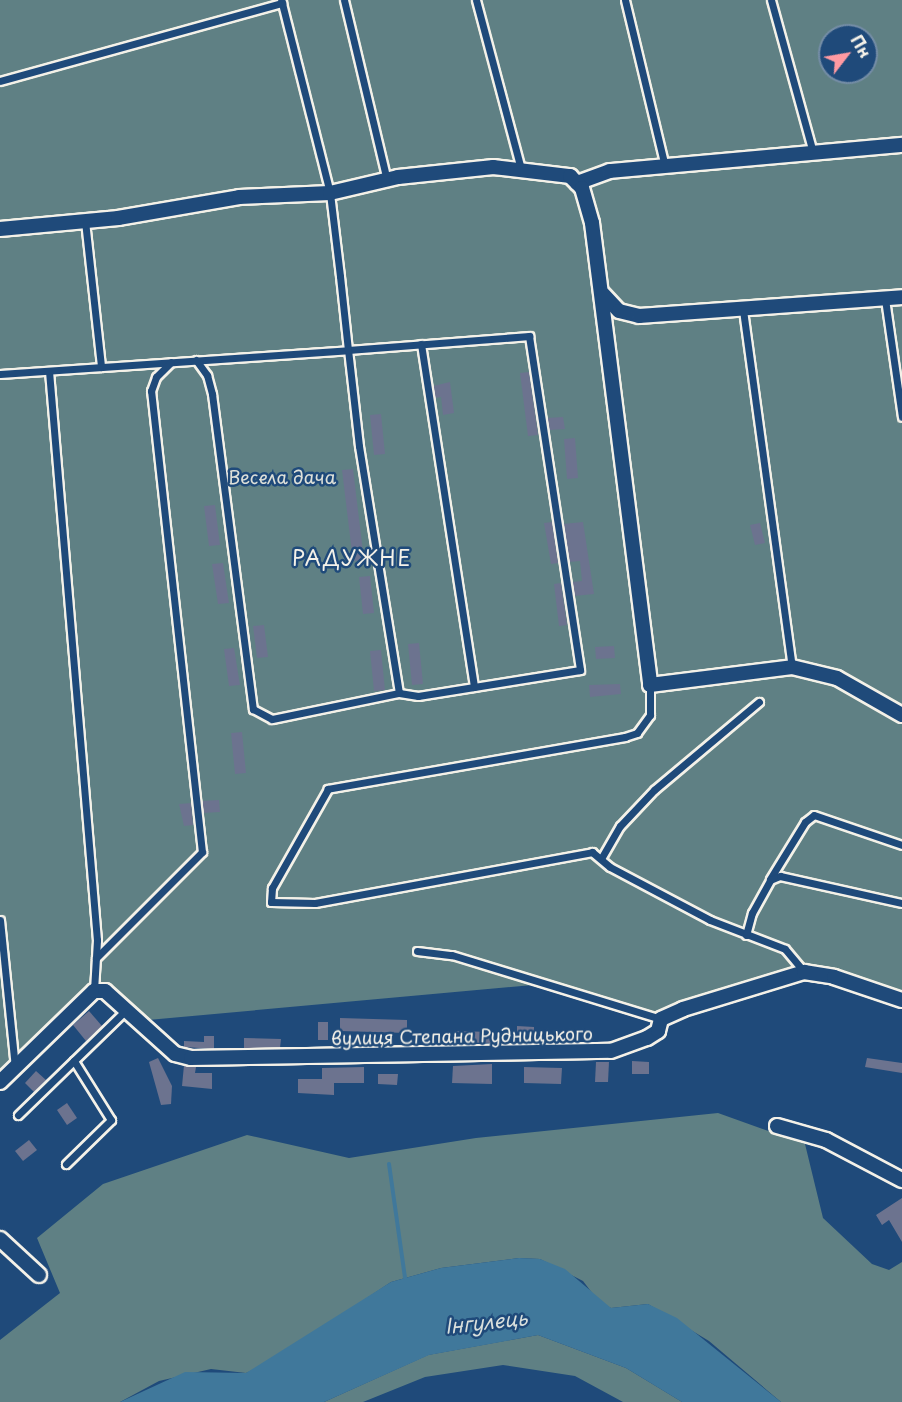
<!DOCTYPE html>
<html>
<head>
<meta charset="utf-8">
<style>
	body { margin:0 }
	#map { position:relative; width:902px; height:1402px; overflow:hidden; background:#1f4a7a; font-family:"Playpen Sans",sans-serif }
	div>[style] { position:absolute }
	[style*='--x'] { left:calc(var(--x)*1px); top:calc(var(--y)*1px); width:calc(var(--w)*1px); rotate:calc(var(--a)*1deg) }
	.green>* { inset:0; background:#5f8084 }
	.water>* { inset:0; background:#40789b }
	.stream>* { height:4px; margin:-2px; padding:0 2px; transform-origin:2px; border-radius:2px; background:#40789b }
	.building>* { inset:0; background:#6c738f }
	.roads { filter:drop-shadow(2px 0 #f4f1e8) drop-shadow(-2px 0 #f4f1e8) drop-shadow(0 2px #f4f1e8) drop-shadow(0 -2px #f4f1e8) }
	.service>* { height:7px; margin:-3.5px; padding:0 3.5px; transform-origin:3.5px; border-radius:3.5px; background:#1f4a7a }
	.minor>* { height:14px; margin:-7px; padding:0 7px; transform-origin:7px; border-radius:7px; background:#1f4a7a }
	span { translate:-50% -50%; white-space:nowrap; text-align:center; line-height:1.15; -webkit-text-stroke:5px #1f4a7a; paint-order:stroke }
	.park-label { font-size:18px; color:#dee0d9 }
	.street-label { font-size:18px; color:#f4f1e8 }
	.water-label { font-size:20px; color:#d9dfdc; font-style:italic }
	.quarter-label { font-size:21px; color:#f4f1e8; letter-spacing:1.5px }
	.north { position:absolute; left:818px; top:24px; width:60px; height:60px; box-sizing:border-box; background:#1f4a7a; border:2px solid #748da6; border-radius:50%; rotate:59deg; font-size:16px; font-weight:700; line-height:24px; text-align:center; color:#f4f1e8 }
	.north::after { content:''; display:block; margin:auto; width:21px; height:27px; background:#ff9aa2; clip-path:polygon(50% 0,100% 100%,50% 72%,0 100%) }
</style>
</head>
<body>
<div id="map">
	<div class="green">
		<div style="clip-path:polygon(evenodd,0 0,902px 0,902px 1000px,816px 973px,661px 1019px,544px 984px,137px 1021px,95px 991px,0 1082px,0 0,830px 36px,866px 36px,866px 72px,830px 72px,830px 36px)"></div>
		<div style="clip-path:polygon(718px 1113px,805px 1144px,823px 1218px,872px 1264px,889px 1270px,902px 1262px,902px 1402px,781px 1402px,709px 1341px,648px 1304px,611px 1308px,599px 1302px,583px 1281px,540px 1259px,519px 1258px,441px 1268px,391px 1282px,272px 1361px,246px 1373px,211px 1369px,159px 1381px,120px 1402px,0 1402px,0 1340px,60px 1293px,37px 1238px,103px 1184px,247px 1135px,349px 1158px,476px 1138px)"></div>
		<div style="clip-path:polygon(538px 1335px,626px 1368px,682px 1402px,623px 1402px,575px 1376px,503px 1365px,425px 1377px,363px 1402px,324px 1402px,428px 1355px)"></div>
	</div>
	<div class="water">
		<div style="clip-path:polygon(519px 1258px,540px 1259px,565px 1269px,611px 1308px,648px 1304px,677px 1318px,781px 1402px,682px 1402px,626px 1368px,538px 1335px,429px 1355px,324px 1402px,120px 1402px,185px 1372px,246px 1373px,391px 1282px,441px 1268px)"></div>
	</div>
	<div class="stream">
		<div style="--x:389;--y:1164;--w:115;--a:82"></div>
	</div>
	<div class="building">
		<div style="clip-path:polygon(529px 372px,538px 435px,528px 436px,520px 373px)"></div>
		<div style="clip-path:polygon(450px 382px,454px 413px,443px 415px,441px 397px,435px 398px,433px 386px)"></div>
		<div style="clip-path:polygon(381px 414px,385px 454px,374px 455px,370px 415px)"></div>
		<div style="clip-path:polygon(563px 417px,565px 429px,549px 430px,547px 418px)"></div>
		<div style="clip-path:polygon(575px 438px,578px 478px,567px 479px,564px 439px)"></div>
		<div style="clip-path:polygon(353px 469px,364px 560px,353px 561px,342px 470px)"></div>
		<div style="clip-path:polygon(215px 505px,220px 545px,209px 546px,204px 506px)"></div>
		<div style="clip-path:polygon(552px 522px,558px 563px,551px 564px,544px 523px)"></div>
		<div style="clip-path:polygon(583px 522px,594px 594px,574px 596px,572px 582px,582px 581px,580px 561px,569px 562px,563px 524px)"></div>
		<div style="clip-path:polygon(760px 523px,765px 543px,755px 545px,750px 525px)"></div>
		<div style="clip-path:polygon(223px 563px,229px 603px,218px 604px,212px 564px)"></div>
		<div style="clip-path:polygon(370px 576px,374px 613px,363px 614px,359px 577px)"></div>
		<div style="clip-path:polygon(561px 583px,567px 625px,559px 626px,554px 584px)"></div>
		<div style="clip-path:polygon(264px 625px,268px 657px,257px 658px,253px 626px)"></div>
		<div style="clip-path:polygon(419px 643px,423px 684px,412px 685px,408px 644px)"></div>
		<div style="clip-path:polygon(614px 646px,615px 658px,596px 659px,595px 647px)"></div>
		<div style="clip-path:polygon(234px 648px,240px 685px,229px 686px,224px 649px)"></div>
		<div style="clip-path:polygon(381px 650px,385px 690px,374px 691px,370px 651px)"></div>
		<div style="clip-path:polygon(620px 684px,621px 694px,590px 697px,589px 685px)"></div>
		<div style="clip-path:polygon(242px 732px,246px 773px,235px 774px,231px 733px)"></div>
		<div style="clip-path:polygon(219px 800px,220px 812px,203px 813px,202px 801px)"></div>
		<div style="clip-path:polygon(191px 803px,193px 825px,184px 826px,179px 804px)"></div>
		<div style="clip-path:polygon(89px 1011px,102px 1026px,86px 1041px,73px 1025px)"></div>
		<div style="clip-path:polygon(340px 1018px,407px 1020px,407px 1033px,340px 1031px)"></div>
		<div style="clip-path:polygon(318px 1022px,328px 1022px,328px 1040px,318px 1040px)"></div>
		<div style="clip-path:polygon(517px 1026px,534px 1027px,534px 1043px,517px 1043px)"></div>
		<div style="clip-path:polygon(454px 1031px,493px 1032px,493px 1043px,454px 1042px)"></div>
		<div style="clip-path:polygon(204px 1036px,214px 1036px,214px 1049px,184px 1047px,184px 1041px,204px 1042px)"></div>
		<div style="clip-path:polygon(244px 1038px,281px 1039px,280px 1048px,244px 1048px)"></div>
		<div style="clip-path:polygon(158px 1058px,172px 1086px,171px 1104px,161px 1105px,149px 1062px)"></div>
		<div style="clip-path:polygon(867px 1058px,902px 1063px,902px 1073px,865px 1067px)"></div>
		<div style="clip-path:polygon(632px 1061px,649px 1062px,649px 1074px,632px 1074px)"></div>
		<div style="clip-path:polygon(596px 1062px,609px 1062px,608px 1082px,595px 1082px)"></div>
		<div style="clip-path:polygon(492px 1064px,492px 1084px,452px 1083px,453px 1066px)"></div>
		<div style="clip-path:polygon(184px 1065px,196px 1067px,195px 1073px,212px 1073px,212px 1089px,182px 1086px)"></div>
		<div style="clip-path:polygon(364px 1067px,364px 1083px,334px 1083px,334px 1095px,298px 1093px,298px 1079px,322px 1079px,322px 1068px)"></div>
		<div style="clip-path:polygon(524px 1067px,562px 1068px,561px 1084px,524px 1083px)"></div>
		<div style="clip-path:polygon(36px 1071px,46px 1080px,34px 1092px,25px 1083px)"></div>
		<div style="clip-path:polygon(378px 1074px,398px 1074px,397px 1085px,378px 1084px)"></div>
		<div style="clip-path:polygon(67px 1103px,77px 1118px,67px 1125px,57px 1110px)"></div>
		<div style="clip-path:polygon(29px 1140px,37px 1150px,23px 1161px,15px 1151px)"></div>
		<div style="clip-path:polygon(902px 1198px,902px 1242px,889px 1220px,882px 1225px,876px 1215px)"></div>
	</div>
	<div class="roads">
		<div class="service">
			<div style="--x:344;--y:0;--w:185;--a:76.6"></div>
			<div style="--x:476;--y:0;--w:175;--a:75.1"></div>
			<div style="--x:625;--y:0;--w:171;--a:76.5"></div>
			<div style="--x:771;--y:0;--w:158;--a:74.6"></div>
			<div style="--x:0;--y:81;--w:293;--a:-15.5"></div>
			<div style="--x:85;--y:221;--w:147;--a:83.7"></div>
			<div style="--x:885;--y:299;--w:119;--a:81.8"></div>
			<div style="--x:743;--y:310;--w:360;--a:82.2"></div>
			<div style="--x:421;--y:344;--w:347;--a:81.2"></div>
			<div style="--x:196;--y:360;--w:19;--a:54"></div>
			<div style="--x:207;--y:375;--w:20;--a:75"></div>
			<div style="--x:212;--y:394;--w:318;--a:82.6"></div>
			<div style="--x:253;--y:709;--w:21;--a:28"></div>
			<div style="--x:272;--y:719;--w:130;--a:-11.6"></div>
			<div style="--x:49;--y:371;--w:571;--a:85.18"></div>
			<div style="--x:97;--y:940;--w:51;--a:93.4"></div>
			<div style="--x:0;--y:374;--w:349;--a:-3.9"></div>
			<div style="--x:348;--y:350;--w:182;--a:-4.4"></div>
			<div style="--x:529;--y:336;--w:338;--a:81.3"></div>
			<div style="--x:580;--y:670;--w:164;--a:170.9"></div>
			<div style="--x:418;--y:696;--w:19;--a:-171"></div>
			<div style="--x:399;--y:693;--w:250;--a:-99.2"></div>
			<div style="--x:359;--y:446;--w:97;--a:-96.5"></div>
			<div style="--x:348;--y:350;--w:74;--a:-96.2"></div>
			<div style="--x:340;--y:276;--w:84;--a:-96.9"></div>
			<div style="--x:330;--y:193;--w:199;--a:-104.2"></div>
			<div style="--x:650;--y:685;--w:30;--a:90"></div>
			<div style="--x:650;--y:715;--w:22;--a:126"></div>
			<div style="--x:637;--y:733;--w:13;--a:162"></div>
			<div style="--x:625;--y:737;--w:302;--a:170.1"></div>
			<div style="--x:328;--y:789;--w:114;--a:119.5"></div>
			<div style="--x:272;--y:888;--w:14;--a:94"></div>
			<div style="--x:271;--y:902;--w:44;--a:1.3"></div>
			<div style="--x:315;--y:903;--w:282;--a:-10.4"></div>
			<div style="--x:592;--y:852;--w:23;--a:40"></div>
			<div style="--x:610;--y:867;--w:113;--a:27.9"></div>
			<div style="--x:710;--y:920;--w:80;--a:21.1"></div>
			<div style="--x:785;--y:949;--w:30;--a:50"></div>
			<div style="--x:602;--y:857;--w:36;--a:-60"></div>
			<div style="--x:620;--y:826;--w:50;--a:-46.6"></div>
			<div style="--x:654;--y:790;--w:137;--a:-40"></div>
			<div style="--x:770;--y:879;--w:67;--a:-58.4"></div>
			<div style="--x:805;--y:822;--w:11;--a:-38"></div>
			<div style="--x:814;--y:815;--w:93;--a:18.8"></div>
			<div style="--x:0;--y:920;--w:148;--a:84.2"></div>
			<div style="--x:746;--y:935;--w:23;--a:-75"></div>
			<div style="--x:752;--y:913;--w:38;--a:-61"></div>
			<div style="--x:770;--y:880;--w:11;--a:-22"></div>
			<div style="--x:780;--y:876;--w:125;--a:12.5"></div>
			<div style="--x:417;--y:951;--w:35;--a:7"></div>
			<div style="--x:452;--y:955;--w:219;--a:17"></div>
			<div style="--x:96;--y:958;--w:150;--a:-45"></div>
			<div style="--x:202;--y:852;--w:464;--a:-96.3"></div>
			<div style="--x:151;--y:391;--w:15;--a:-70"></div>
			<div style="--x:156;--y:377;--w:21;--a:-45"></div>
			<div style="--x:18;--y:1115;--w:151;--a:-44.2"></div>
			<div style="--x:66;--y:1164;--w:63;--a:-44.4"></div>
			<div style="--x:111;--y:1120;--w:70;--a:-122.1"></div>
		</div>
		<div class="minor">
			<div style="--x:577;--y:183;--w:35;--a:-20"></div>
			<div style="--x:610;--y:171;--w:293;--a:-5.1"></div>
			<div style="--x:0;--y:229;--w:119;--a:-5.3"></div>
			<div style="--x:118;--y:218;--w:123;--a:-9.8"></div>
			<div style="--x:239;--y:197;--w:91;--a:-2.5"></div>
			<div style="--x:330;--y:193;--w:70;--a:-13.2"></div>
			<div style="--x:398;--y:177;--w:96;--a:-6"></div>
			<div style="--x:493;--y:167;--w:78;--a:6.7"></div>
			<div style="--x:570;--y:176;--w:17;--a:45"></div>
			<div style="--x:582;--y:188;--w:36;--a:74"></div>
			<div style="--x:592;--y:223;--w:466;--a:82.8"></div>
			<div style="--x:650;--y:685;--w:143;--a:-7.2"></div>
			<div style="--x:792;--y:667;--w:46;--a:13.7"></div>
			<div style="--x:837;--y:678;--w:75;--a:29.6"></div>
			<div style="--x:603;--y:294;--w:23;--a:47"></div>
			<div style="--x:619;--y:311;--w:21;--a:14"></div>
			<div style="--x:639;--y:316;--w:264;--a:-4.1"></div>
			<div style="--x:0;--y:1082;--w:131;--a:-44.1"></div>
			<div style="--x:94;--y:991;--w:11;--a:0"></div>
			<div style="--x:105;--y:991;--w:94;--a:42"></div>
			<div style="--x:175;--y:1054;--w:16;--a:14"></div>
			<div style="--x:191;--y:1058;--w:420;--a:-1"></div>
			<div style="--x:611;--y:1051;--w:38;--a:-20"></div>
			<div style="--x:647;--y:1038;--w:13;--a:-32"></div>
			<div style="--x:658;--y:1031;--w:12;--a:-76"></div>
			<div style="--x:661;--y:1019;--w:24;--a:-24"></div>
			<div style="--x:683;--y:1009;--w:127;--a:-17"></div>
			<div style="--x:804;--y:972;--w:30;--a:9"></div>
			<div style="--x:834;--y:977;--w:72;--a:18.7"></div>
			<div style="--x:777;--y:1126;--w:51;--a:15.9"></div>
			<div style="--x:826;--y:1140;--w:86;--a:27.8"></div>
			<div style="--x:0;--y:1239;--w:53;--a:42.7"></div>
		</div>
	</div>
	<div class="park-label">
		<span style="left:282px;top:477px">Весела дача</span>
	</div>
	<div class="street-label">
		<span style="left:462px;top:1036px;rotate:-1deg">вулиця Степана Рудницького</span>
	</div>
	<div class="water-label">
		<span style="left:486px;top:1322px;rotate:-6deg">Інгулець</span>
	</div>
	<div class="quarter-label">
		<span style="left:352px;top:557px">РАДУЖНЕ</span>
	</div>
	<div class="north">Пн</div>
</div>
</body>
</html>
